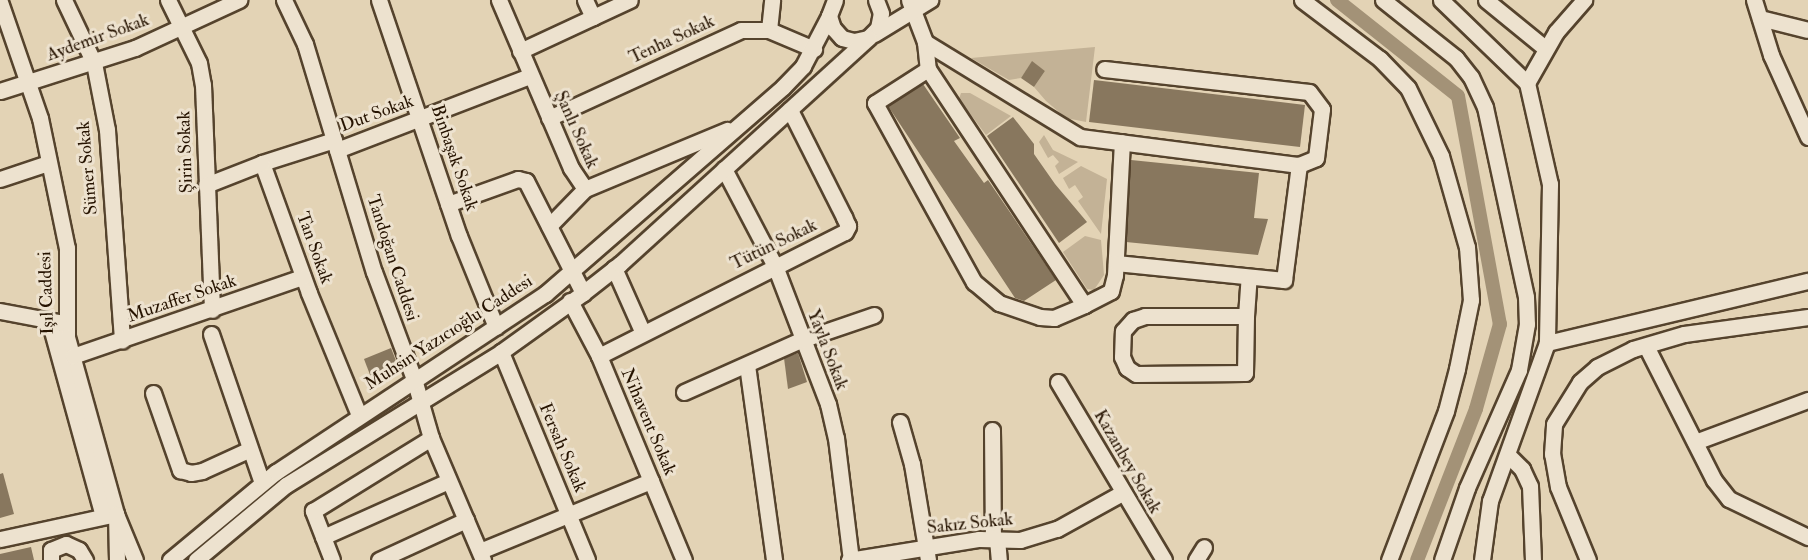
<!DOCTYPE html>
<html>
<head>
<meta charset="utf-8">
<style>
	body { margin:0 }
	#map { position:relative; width:1808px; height:560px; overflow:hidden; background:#e3d3b5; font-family:"IM FELL Double Pica",serif }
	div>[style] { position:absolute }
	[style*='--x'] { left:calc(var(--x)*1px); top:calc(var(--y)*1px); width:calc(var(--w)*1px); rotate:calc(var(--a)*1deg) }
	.green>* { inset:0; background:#c3b296 }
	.canal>* { height:14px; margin:-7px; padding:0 7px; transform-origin:7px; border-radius:7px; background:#a39277 }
	.building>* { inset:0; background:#88775e }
	.roads { filter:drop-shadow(2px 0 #55432d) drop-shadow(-2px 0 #55432d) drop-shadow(0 2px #55432d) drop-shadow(0 -2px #55432d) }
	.minor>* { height:15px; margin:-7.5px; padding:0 7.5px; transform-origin:7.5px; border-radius:7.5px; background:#ede2cf }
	span { translate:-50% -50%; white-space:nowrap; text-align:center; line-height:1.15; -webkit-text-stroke:6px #ede2cf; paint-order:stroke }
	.street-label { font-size:18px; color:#261300 }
</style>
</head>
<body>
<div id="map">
	<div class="green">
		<div style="clip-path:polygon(1095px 47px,1086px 122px,1066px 118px,1046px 101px,1034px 87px,1045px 71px,1032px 62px,1021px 78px,1009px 80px,971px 58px)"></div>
		<div style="clip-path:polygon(961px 93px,970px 93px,1011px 116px,986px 135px,959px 99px)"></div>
		<div style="clip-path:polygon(1044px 135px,1053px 150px,1078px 162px,1059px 174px,1055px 166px,1059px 162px,1053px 155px,1048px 158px,1039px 142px)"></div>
		<div style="clip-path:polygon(1081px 166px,1107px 179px,1101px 234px,1078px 201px,1083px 197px,1075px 185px,1069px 189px,1063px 178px)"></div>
		<div style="clip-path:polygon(1085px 236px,1101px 240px,1104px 275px,1094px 290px,1087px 289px,1063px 252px)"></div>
	</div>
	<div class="canal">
		<div style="--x:1337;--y:0;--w:154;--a:38.4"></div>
		<div style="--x:1458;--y:96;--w:232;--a:79.6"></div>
		<div style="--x:1500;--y:324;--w:88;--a:105.8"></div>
		<div style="--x:1476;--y:409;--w:162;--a:111.3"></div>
	</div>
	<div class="building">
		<div style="clip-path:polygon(1032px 61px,1045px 71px,1034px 87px,1021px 78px)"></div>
		<div style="clip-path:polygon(1094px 80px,1305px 105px,1300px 147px,1089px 122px)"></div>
		<div style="clip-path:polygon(923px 84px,960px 138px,954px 141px,984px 183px,988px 180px,1056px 280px,1024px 301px,1015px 298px,888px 106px)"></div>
		<div style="clip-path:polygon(1013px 117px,1034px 144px,1034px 154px,1055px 184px,1087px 222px,1059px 243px,987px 136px)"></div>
		<div style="clip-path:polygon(1131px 160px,1259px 173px,1254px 218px,1268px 219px,1258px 255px,1126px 242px)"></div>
		<div style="clip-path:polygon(391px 348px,400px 371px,375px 388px,364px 359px)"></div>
		<div style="clip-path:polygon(798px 353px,807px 382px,788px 389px,784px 358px)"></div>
		<div style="clip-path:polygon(3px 473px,14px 514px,0 518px,0 474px)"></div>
		<div style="clip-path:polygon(31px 547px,34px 560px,0 560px,0 554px)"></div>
	</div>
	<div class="roads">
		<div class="minor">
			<div style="--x:64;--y:0;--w:70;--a:64.5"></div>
			<div style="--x:94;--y:63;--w:68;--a:79"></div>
			<div style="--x:107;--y:130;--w:211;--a:85.9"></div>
			<div style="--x:168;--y:0;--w:70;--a:63.8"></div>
			<div style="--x:199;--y:63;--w:22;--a:80"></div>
			<div style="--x:203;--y:85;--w:225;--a:87.7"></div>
			<div style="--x:284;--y:0;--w:49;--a:64.5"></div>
			<div style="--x:305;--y:44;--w:238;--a:73.2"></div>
			<div style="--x:374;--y:272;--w:114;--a:69.5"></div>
			<div style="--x:414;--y:379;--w:61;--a:73.9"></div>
			<div style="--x:431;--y:438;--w:133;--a:66.9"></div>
			<div style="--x:379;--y:0;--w:249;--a:71.3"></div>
			<div style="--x:459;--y:236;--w:98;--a:67.9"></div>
			<div style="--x:499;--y:0;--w:183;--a:66.8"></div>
			<div style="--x:571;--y:168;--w:25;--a:56"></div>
			<div style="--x:585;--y:189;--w:154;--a:-22.6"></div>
			<div style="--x:585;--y:0;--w:19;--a:65"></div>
			<div style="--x:835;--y:0;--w:17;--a:111"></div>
			<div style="--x:829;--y:16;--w:13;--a:72"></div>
			<div style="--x:833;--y:28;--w:13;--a:48"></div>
			<div style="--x:842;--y:38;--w:12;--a:14"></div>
			<div style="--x:854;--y:41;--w:14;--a:-12"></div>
			<div style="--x:868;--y:38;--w:14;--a:-45"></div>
			<div style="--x:878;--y:28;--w:15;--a:-79"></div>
			<div style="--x:881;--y:13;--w:14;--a:-111"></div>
			<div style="--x:909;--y:0;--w:45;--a:69.1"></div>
			<div style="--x:925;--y:42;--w:182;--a:31.5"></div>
			<div style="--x:1080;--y:137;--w:221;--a:7.3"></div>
			<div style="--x:1299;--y:165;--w:18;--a:-22"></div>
			<div style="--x:1316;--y:158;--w:49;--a:-83"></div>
			<div style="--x:1322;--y:109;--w:21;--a:-127"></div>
			<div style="--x:1309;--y:92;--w:206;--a:-173.6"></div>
			<div style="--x:1302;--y:0;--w:98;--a:37.1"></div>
			<div style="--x:1380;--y:59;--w:40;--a:46"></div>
			<div style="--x:1408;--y:88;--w:76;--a:64.1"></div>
			<div style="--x:1441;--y:156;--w:95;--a:74.1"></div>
			<div style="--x:1467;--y:247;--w:53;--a:85.7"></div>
			<div style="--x:1471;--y:300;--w:70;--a:101.5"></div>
			<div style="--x:1457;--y:369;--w:43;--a:104.7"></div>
			<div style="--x:1446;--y:411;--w:160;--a:110.9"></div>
			<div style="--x:1383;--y:0;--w:93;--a:38.5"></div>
			<div style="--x:1456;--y:58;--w:24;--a:52"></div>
			<div style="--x:1471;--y:77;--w:33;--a:65"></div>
			<div style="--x:1485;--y:107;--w:194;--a:77.8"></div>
			<div style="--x:1526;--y:297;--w:27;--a:88"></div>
			<div style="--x:1527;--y:324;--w:47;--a:99.9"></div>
			<div style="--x:1519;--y:370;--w:129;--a:113.8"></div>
			<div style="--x:1467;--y:488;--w:76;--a:109.1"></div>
			<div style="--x:1441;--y:0;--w:120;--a:44"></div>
			<div style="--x:1527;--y:83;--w:59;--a:-60.4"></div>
			<div style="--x:1556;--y:32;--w:43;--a:-48.8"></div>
			<div style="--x:1486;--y:0;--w:77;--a:39.2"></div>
			<div style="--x:1754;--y:0;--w:58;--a:72.8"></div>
			<div style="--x:1771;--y:55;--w:90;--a:65.7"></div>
			<div style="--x:0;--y:2;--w:123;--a:71"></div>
			<div style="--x:40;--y:118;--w:133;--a:78.3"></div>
			<div style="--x:67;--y:248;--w:89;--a:90"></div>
			<div style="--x:67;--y:337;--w:184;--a:74.5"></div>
			<div style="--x:116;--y:514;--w:119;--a:167.8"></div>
			<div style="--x:1760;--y:18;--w:49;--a:14"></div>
			<div style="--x:769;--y:30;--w:30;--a:-84"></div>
			<div style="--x:874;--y:34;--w:66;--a:-31.3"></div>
			<div style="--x:925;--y:42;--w:27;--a:84"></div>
			<div style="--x:928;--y:69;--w:283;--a:56.5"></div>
			<div style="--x:1084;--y:305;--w:30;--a:-27"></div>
			<div style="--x:1111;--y:291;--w:16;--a:-76"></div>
			<div style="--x:1115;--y:275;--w:133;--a:-87"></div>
			<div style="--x:520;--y:51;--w:121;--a:-24.9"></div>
			<div style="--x:928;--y:69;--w:63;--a:147.3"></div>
			<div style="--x:875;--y:103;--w:205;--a:61.1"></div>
			<div style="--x:974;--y:282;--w:33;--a:40"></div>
			<div style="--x:999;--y:303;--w:43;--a:18.9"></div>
			<div style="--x:1040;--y:317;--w:14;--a:4"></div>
			<div style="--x:1054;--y:318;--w:33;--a:-23"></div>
			<div style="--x:1527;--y:83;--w:104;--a:77.2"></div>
			<div style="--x:1550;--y:184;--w:159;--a:91.1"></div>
			<div style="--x:1547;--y:343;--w:268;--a:-13.4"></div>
			<div style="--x:0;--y:91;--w:142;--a:-17.7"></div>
			<div style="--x:135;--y:48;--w:115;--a:-24.8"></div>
			<div style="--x:549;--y:118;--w:211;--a:-24.6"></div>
			<div style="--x:741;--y:30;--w:28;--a:0"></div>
			<div style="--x:769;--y:30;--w:49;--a:22.9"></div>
			<div style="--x:334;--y:140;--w:76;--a:162.3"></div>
			<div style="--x:262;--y:163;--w:138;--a:70.1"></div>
			<div style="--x:309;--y:293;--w:132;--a:67.7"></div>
			<div style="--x:337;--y:150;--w:207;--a:-21"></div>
			<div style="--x:724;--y:169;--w:110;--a:62.3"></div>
			<div style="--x:775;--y:266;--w:148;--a:69"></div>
			<div style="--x:828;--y:404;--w:35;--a:77"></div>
			<div style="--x:836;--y:438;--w:123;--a:83"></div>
			<div style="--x:0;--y:179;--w:51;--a:-18.4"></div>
			<div style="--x:206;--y:185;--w:60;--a:-21.4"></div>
			<div style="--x:448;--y:204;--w:74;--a:-19.7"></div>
			<div style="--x:518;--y:179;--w:8;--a:14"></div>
			<div style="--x:526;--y:181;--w:126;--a:63"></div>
			<div style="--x:549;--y:226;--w:52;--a:-45.8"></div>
			<div style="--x:1116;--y:263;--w:169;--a:5.8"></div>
			<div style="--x:1284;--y:280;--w:116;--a:-82.6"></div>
			<div style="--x:614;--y:268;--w:71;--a:66"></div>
			<div style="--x:570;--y:301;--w:62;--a:62.2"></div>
			<div style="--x:599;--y:356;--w:221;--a:67.4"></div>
			<div style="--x:0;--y:311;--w:60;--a:10.6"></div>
			<div style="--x:1246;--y:316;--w:57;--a:91"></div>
			<div style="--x:1245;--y:373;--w:109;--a:179.5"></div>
			<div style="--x:1136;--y:374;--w:11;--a:-146"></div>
			<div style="--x:1127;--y:368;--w:12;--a:-114"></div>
			<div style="--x:1122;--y:357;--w:26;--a:-88"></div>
			<div style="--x:1123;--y:331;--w:15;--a:-48"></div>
			<div style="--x:1133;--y:320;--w:13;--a:-18"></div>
			<div style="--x:1145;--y:316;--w:101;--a:0"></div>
			<div style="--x:1246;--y:316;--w:39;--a:-86"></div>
			<div style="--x:49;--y:320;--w:203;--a:74.6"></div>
			<div style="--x:211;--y:334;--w:157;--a:71.1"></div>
			<div style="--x:1646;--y:346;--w:150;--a:63.1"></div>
			<div style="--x:1714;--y:480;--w:24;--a:52"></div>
			<div style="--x:1729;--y:499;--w:88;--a:25.7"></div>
			<div style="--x:501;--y:352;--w:225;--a:67.5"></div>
			<div style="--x:73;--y:356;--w:243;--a:-19"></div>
			<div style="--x:599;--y:356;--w:275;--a:-26.8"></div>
			<div style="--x:845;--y:232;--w:7;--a:-63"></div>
			<div style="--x:848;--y:226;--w:10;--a:-114"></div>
			<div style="--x:844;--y:217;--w:120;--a:-116.8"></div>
			<div style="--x:747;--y:365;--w:197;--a:82.1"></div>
			<div style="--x:1058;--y:382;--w:207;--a:59.2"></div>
			<div style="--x:684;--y:392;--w:128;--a:-24"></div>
			<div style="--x:801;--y:340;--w:77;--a:-18.9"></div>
			<div style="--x:153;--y:393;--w:82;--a:70.7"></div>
			<div style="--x:180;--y:470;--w:11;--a:15"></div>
			<div style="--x:191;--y:473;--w:11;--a:-10"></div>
			<div style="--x:202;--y:471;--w:51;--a:-24.5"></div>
			<div style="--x:900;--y:422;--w:44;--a:74.1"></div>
			<div style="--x:912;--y:464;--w:97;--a:80.5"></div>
			<div style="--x:992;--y:430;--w:109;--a:89.5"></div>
			<div style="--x:1695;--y:442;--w:121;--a:-20.4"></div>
			<div style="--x:1508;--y:455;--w:20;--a:45"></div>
			<div style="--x:1522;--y:469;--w:19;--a:65"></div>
			<div style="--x:1530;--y:486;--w:74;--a:87.7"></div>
			<div style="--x:323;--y:537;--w:137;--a:-24.1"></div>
			<div style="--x:997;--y:539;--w:21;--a:85"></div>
			<div style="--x:480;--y:551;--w:185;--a:-22.3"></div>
			<div style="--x:51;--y:560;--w:10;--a:-90"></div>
			<div style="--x:51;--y:550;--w:16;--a:-22"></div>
			<div style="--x:66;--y:544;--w:14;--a:25"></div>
			<div style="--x:79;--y:550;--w:12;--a:59"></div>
			<div style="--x:117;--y:560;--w:46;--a:-91.2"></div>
			<div style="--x:116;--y:514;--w:50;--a:67.6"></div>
			<div style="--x:170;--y:560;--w:138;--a:-39.7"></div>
			<div style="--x:276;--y:472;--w:323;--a:-33.5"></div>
			<div style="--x:545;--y:294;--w:315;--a:-41"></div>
			<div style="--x:783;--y:87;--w:29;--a:-46"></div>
			<div style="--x:803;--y:66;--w:56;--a:-62.5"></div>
			<div style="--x:196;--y:560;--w:117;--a:-39.8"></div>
			<div style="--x:286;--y:485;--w:253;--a:-31.7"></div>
			<div style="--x:501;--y:352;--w:101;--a:-35.7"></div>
			<div style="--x:583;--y:293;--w:47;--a:-38.1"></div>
			<div style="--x:620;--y:264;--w:336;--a:-42.3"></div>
			<div style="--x:332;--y:560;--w:53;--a:-111.2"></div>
			<div style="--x:313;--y:511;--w:139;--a:-31.7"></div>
			<div style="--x:379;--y:560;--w:96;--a:-24.7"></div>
			<div style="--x:849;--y:560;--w:132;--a:-9.2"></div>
			<div style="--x:979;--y:539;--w:41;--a:1.4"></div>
			<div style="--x:1020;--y:540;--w:39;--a:-17"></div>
			<div style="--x:1057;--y:529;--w:74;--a:-29"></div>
			<div style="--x:1196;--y:560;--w:15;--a:-58"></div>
			<div style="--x:1482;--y:560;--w:60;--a:-82.3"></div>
			<div style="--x:1490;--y:501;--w:168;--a:-70.2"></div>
			<div style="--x:1588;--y:560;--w:79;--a:-112.3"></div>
			<div style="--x:1558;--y:487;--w:34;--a:-100"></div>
			<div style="--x:1552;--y:454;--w:30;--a:-86"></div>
			<div style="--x:1554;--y:424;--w:49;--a:-58.2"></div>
			<div style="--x:1580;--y:382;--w:23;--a:-41"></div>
			<div style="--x:1597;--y:367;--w:40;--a:-26.6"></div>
			<div style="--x:1633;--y:349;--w:53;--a:-16.4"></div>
			<div style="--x:1684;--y:334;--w:125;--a:-7.8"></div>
		</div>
	</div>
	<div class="street-label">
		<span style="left:98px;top:38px;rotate:-20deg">Aydemir Sokak</span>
		<span style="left:672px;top:40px;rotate:-25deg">Tenha Sokak</span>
		<span style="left:377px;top:114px;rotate:-20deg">Dut Sokak</span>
		<span style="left:576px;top:130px;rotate:66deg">Şanlı Sokak</span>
		<span style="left:186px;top:152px;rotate:-92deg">Şirin Sokak</span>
		<span style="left:454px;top:158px;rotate:71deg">Binbaşak Sokak</span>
		<span style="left:88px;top:168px;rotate:-95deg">Sümer Sokak</span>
		<span style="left:774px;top:245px;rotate:-26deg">Tütün Sokak</span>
		<span style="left:314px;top:248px;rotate:70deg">Tan Sokak</span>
		<span style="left:392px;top:258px;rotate:72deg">Tandoğan Caddesi</span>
		<span style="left:47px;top:293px;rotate:-92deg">Işıl Caddesi</span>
		<span style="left:182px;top:299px;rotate:-19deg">Muzaffer Sokak</span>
		<span style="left:449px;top:333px;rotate:-33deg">Muhsin Yazıcıoğlu Caddesi</span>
		<span style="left:827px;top:350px;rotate:69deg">Yayla Sokak</span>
		<span style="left:648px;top:422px;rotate:67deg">Nihavent Sokak</span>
		<span style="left:562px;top:448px;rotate:67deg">Fersah Sokak</span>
		<span style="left:1127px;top:462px;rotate:60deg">Kazanbey Sokak</span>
		<span style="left:970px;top:524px;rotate:-6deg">Sakız Sokak</span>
	</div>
</div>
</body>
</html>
